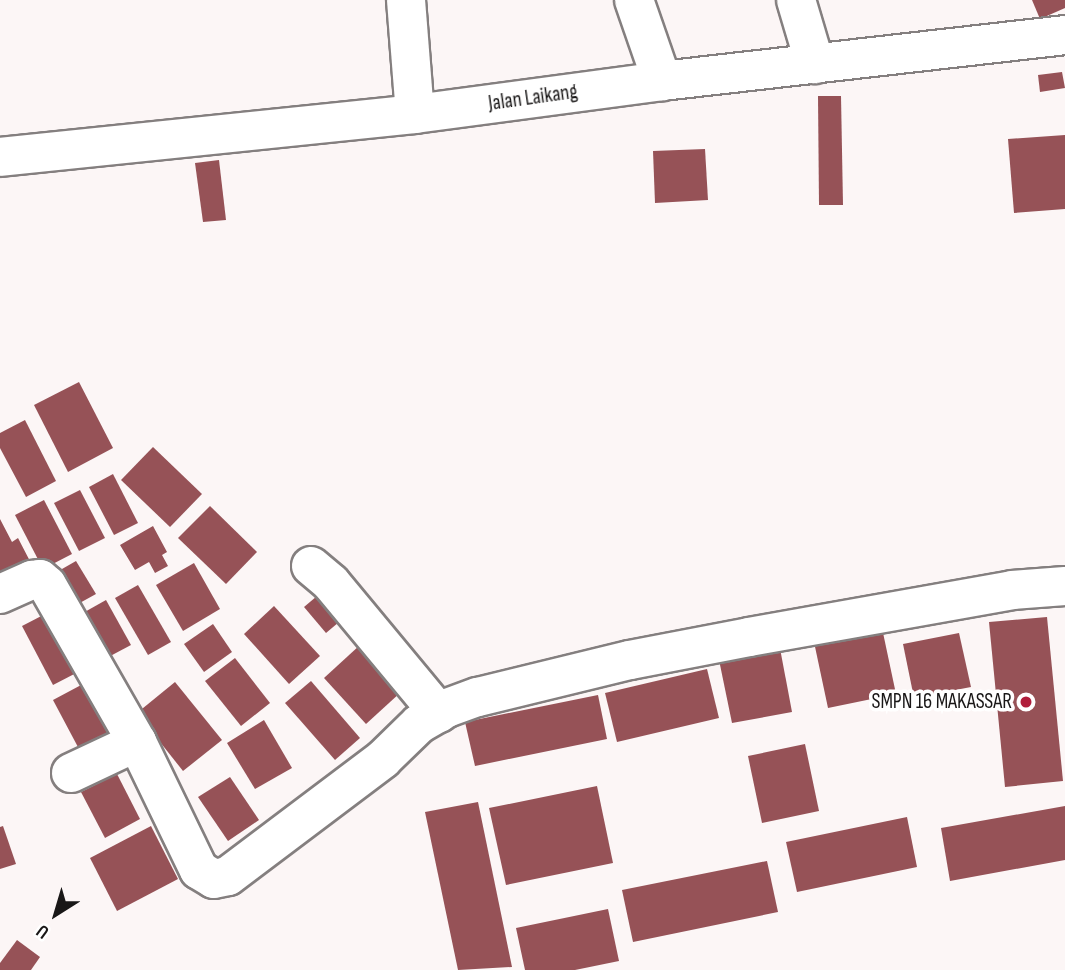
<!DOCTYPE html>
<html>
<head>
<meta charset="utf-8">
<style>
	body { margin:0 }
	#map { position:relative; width:1065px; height:970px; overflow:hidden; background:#fcf6f6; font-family:"Sofia Sans Condensed",sans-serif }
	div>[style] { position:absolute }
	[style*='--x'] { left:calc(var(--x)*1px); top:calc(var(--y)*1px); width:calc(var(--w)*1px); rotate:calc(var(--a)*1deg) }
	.building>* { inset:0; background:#965257 }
	.roads { filter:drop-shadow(2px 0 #847f7f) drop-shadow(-2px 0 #847f7f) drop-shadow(0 2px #847f7f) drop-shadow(0 -2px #847f7f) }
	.minor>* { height:38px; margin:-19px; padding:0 19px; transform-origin:19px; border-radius:19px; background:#fff }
	.major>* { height:38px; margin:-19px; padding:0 19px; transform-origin:19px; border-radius:19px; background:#fff }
	.dots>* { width:19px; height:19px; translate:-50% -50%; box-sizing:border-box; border:4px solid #fff; border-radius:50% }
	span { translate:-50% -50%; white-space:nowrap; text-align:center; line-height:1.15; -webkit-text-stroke:7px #fff; paint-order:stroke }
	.street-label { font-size:21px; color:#191717 }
	.poi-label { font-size:21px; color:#191717 }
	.right { translate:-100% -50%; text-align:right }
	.north { position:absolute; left:21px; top:879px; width:70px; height:70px; -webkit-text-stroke:5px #fff; paint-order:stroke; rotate:217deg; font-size:19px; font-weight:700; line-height:28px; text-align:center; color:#191717 }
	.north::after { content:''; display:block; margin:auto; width:24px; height:32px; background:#191717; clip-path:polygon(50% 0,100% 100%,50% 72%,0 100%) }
</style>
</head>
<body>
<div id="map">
	<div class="building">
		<div style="clip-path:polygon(1032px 0,1065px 0,1065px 8px,1040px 19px)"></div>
		<div style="clip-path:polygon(1062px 72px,1065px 88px,1040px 92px,1038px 75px)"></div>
		<div style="clip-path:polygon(818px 96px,841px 96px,843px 205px,819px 205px)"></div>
		<div style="clip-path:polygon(1065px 135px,1065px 209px,1014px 213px,1008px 139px)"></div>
		<div style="clip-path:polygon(705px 149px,708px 200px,655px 203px,653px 151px)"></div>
		<div style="clip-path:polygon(219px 160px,226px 220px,203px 222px,195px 163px)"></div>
		<div style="clip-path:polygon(79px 382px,113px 448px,68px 472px,34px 405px)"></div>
		<div style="clip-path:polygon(25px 420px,56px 481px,26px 497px,0 448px,0 433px)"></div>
		<div style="clip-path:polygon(153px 447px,202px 494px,170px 527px,121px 480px)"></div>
		<div style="clip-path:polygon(113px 474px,138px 523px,114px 535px,89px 487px)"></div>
		<div style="clip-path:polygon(80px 490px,105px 538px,79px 551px,54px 503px)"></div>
		<div style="clip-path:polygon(44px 500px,72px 554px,43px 569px,15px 515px)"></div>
		<div style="clip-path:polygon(210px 506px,257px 552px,226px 584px,178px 538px)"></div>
		<div style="clip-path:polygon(0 519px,12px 542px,18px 538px,33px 567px,0 584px)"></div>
		<div style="clip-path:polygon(153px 526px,167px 552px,162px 555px,168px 566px,155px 573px,149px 562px,135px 570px,120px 545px)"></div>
		<div style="clip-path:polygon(76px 561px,96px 594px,67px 610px,48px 577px)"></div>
		<div style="clip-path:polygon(194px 563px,220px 609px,183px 631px,156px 585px)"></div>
		<div style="clip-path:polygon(138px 585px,171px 642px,148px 655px,115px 598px)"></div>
		<div style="clip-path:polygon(323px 591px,345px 617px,326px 633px,304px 607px)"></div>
		<div style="clip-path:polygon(106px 600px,131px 645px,99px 662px,74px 618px)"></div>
		<div style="clip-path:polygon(274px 606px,320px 656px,289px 684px,244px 634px)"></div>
		<div style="clip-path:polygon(51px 611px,82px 670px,53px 685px,22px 626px)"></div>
		<div style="clip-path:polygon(1047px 617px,1063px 781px,1005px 787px,989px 622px)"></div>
		<div style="clip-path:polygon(213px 624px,232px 652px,204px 672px,184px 644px)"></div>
		<div style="clip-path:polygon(882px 628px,896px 694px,828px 708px,814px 642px)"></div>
		<div style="clip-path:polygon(959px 633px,971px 687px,914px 698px,903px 644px)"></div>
		<div style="clip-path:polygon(779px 643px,792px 712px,732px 723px,718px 655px)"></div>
		<div style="clip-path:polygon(360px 645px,401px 692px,366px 724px,324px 678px)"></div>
		<div style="clip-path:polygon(235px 658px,270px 703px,241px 726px,205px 681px)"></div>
		<div style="clip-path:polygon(707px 669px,719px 718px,617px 742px,605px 693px)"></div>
		<div style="clip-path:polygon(311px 681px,360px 738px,335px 760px,285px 703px)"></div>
		<div style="clip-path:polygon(175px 682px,222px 740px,183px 771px,137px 713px)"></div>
		<div style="clip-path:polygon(83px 684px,108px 734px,79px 749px,53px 700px)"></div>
		<div style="clip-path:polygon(598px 695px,607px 739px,475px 766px,465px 722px)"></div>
		<div style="clip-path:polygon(264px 720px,292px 768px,255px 789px,227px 743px)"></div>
		<div style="clip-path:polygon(805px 744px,819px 811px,762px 823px,748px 756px)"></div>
		<div style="clip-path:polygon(117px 774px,140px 819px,105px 838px,81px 792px)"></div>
		<div style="clip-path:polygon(230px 777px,259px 820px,228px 841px,198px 797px)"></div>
		<div style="clip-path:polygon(597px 786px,613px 863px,506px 885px,489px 808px)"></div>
		<div style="clip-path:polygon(478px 802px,512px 967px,458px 970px,425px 812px)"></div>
		<div style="clip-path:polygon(1065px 806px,1065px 860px,950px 881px,941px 828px)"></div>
		<div style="clip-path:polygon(907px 817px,917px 867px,797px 892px,786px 842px)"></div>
		<div style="clip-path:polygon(3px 826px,16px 864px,0 869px,0 827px)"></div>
		<div style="clip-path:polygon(151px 826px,178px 879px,117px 911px,90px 858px)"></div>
		<div style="clip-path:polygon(767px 861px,778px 912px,633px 942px,622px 890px)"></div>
		<div style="clip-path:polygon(608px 909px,619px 961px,575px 970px,525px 970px,516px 928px)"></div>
		<div style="clip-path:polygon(17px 940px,40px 957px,31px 970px,0 970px,0 963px)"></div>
	</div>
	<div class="roads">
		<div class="minor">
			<div style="--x:406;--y:0;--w:114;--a:85.5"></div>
			<div style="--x:634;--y:0;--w:86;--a:70.9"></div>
			<div style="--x:796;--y:0;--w:67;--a:73.5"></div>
			<div style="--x:311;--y:566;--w:26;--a:40"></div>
			<div style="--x:331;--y:583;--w:169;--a:50.3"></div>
			<div style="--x:0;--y:594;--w:35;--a:-24"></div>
			<div style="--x:32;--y:580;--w:8;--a:-7"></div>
			<div style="--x:40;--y:579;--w:9;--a:41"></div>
			<div style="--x:47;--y:585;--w:181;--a:60.2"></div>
			<div style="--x:71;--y:773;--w:73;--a:-25.2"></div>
			<div style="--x:137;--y:742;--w:142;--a:64.2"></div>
			<div style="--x:199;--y:870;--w:17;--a:31"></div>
			<div style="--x:214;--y:879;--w:14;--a:-12"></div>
			<div style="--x:228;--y:876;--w:194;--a:-37"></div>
			<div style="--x:383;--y:759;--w:50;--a:-44.2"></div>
			<div style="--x:419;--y:724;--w:32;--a:-30"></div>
			<div style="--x:447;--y:708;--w:33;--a:-20"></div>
			<div style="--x:478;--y:697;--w:156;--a:-13.7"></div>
			<div style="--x:630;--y:660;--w:121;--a:-10.9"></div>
			<div style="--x:749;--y:637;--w:267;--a:-10.1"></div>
			<div style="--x:1012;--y:590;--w:53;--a:-4.3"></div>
		</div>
		<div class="major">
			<div style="--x:0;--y:157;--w:417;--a:-5.9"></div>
			<div style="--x:415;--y:114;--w:249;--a:-7.6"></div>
			<div style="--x:662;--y:81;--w:406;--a:-6.5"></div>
		</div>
	</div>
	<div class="dots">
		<div style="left:1026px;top:702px;background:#b01d3b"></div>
	</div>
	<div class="street-label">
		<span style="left:533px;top:98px;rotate:-8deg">Jalan Laikang</span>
	</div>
	<div class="poi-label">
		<span class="right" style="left:1012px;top:702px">SMPN 16 MAKASSAR</span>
	</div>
	<div class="north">U</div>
</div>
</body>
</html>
